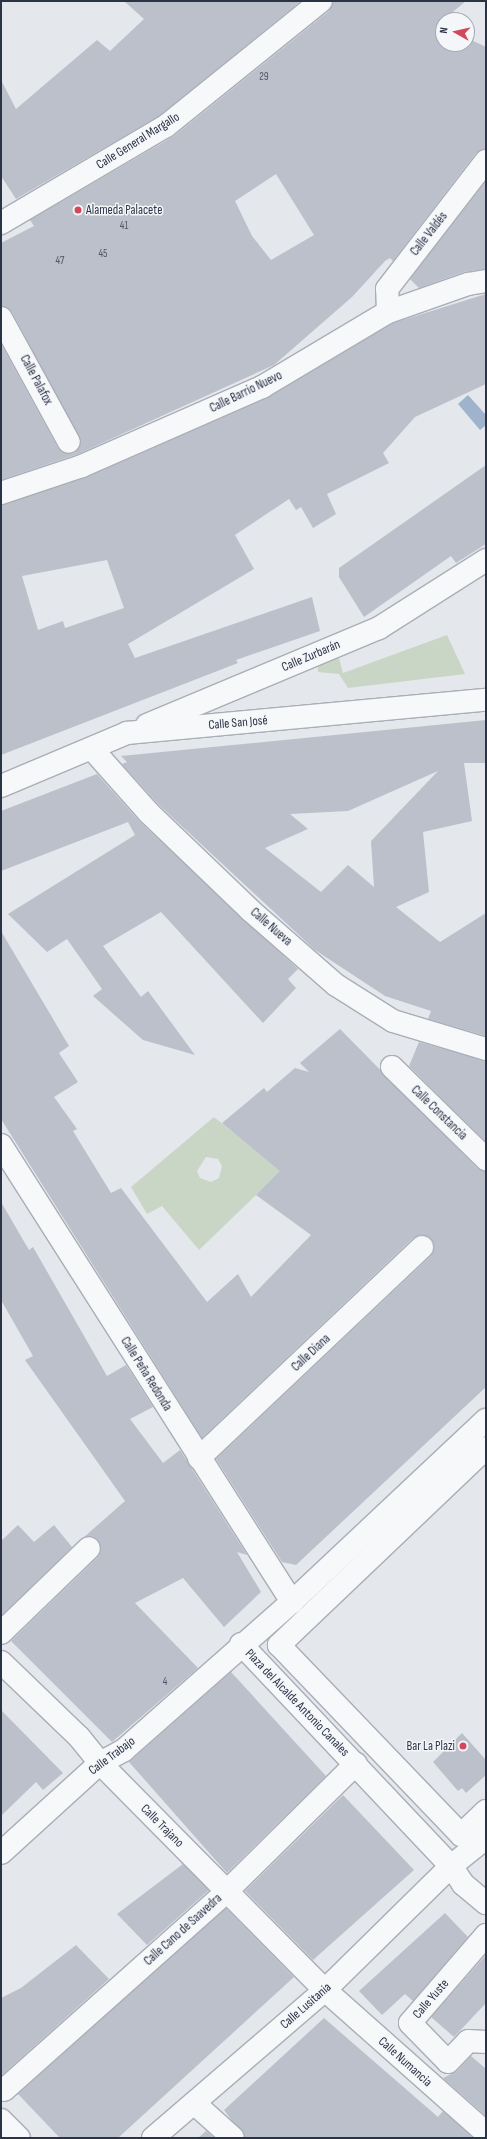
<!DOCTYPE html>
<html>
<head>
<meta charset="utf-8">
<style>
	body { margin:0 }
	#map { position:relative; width:487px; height:2139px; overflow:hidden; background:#e4e7ec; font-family:"Sofia Sans Condensed",sans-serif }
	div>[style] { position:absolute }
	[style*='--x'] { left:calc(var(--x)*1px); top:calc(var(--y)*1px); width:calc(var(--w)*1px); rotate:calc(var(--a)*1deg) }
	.green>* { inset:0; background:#c9d6c5 }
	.water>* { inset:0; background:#9fb4cc }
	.building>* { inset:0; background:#bbc0ca }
	.roads { filter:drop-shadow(1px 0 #a9aeb7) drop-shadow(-1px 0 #a9aeb7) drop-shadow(0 1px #a9aeb7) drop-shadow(0 -1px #a9aeb7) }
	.street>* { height:22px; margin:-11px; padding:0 11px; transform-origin:11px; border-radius:11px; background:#f7f8fa }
	.dots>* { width:11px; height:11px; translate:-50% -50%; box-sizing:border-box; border:2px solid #f4f6f9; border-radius:50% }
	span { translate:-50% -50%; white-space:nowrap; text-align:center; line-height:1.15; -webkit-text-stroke:3px #f4f6f9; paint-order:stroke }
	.number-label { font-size:11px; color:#4f5766 }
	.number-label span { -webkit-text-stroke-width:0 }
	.street-label { font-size:13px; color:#2b3445 }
	.poi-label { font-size:13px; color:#2b3445 }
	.left { translate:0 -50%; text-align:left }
	.right { translate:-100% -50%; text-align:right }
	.frame { position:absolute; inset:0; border:2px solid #2b3445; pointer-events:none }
	.north { position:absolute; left:435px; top:12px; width:40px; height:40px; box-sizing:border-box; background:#f4f6f9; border:1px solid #a4a8b1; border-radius:50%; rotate:278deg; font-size:11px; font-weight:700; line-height:16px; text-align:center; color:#2b3445 }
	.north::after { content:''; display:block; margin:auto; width:14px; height:18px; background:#d1495b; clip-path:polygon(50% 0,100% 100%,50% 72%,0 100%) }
</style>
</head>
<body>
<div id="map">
	<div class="green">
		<div style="clip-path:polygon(447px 635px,465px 674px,348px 688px,339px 674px,318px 672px,318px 666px,339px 658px,343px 673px)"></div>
		<div style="clip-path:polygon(evenodd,214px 1117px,281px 1171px,199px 1250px,162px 1206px,147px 1214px,131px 1187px,214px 1117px,206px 1157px,218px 1159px,222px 1166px,219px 1178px,211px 1182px,200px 1178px,197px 1171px,206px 1157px)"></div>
	</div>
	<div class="water">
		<div style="clip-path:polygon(468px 395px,486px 415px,486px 425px,480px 430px,458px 404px)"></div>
	</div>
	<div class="building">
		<div style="clip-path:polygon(124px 1px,301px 1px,159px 116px,16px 199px,1px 176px,1px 80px,16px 109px,97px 40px,110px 51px,144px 19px)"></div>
		<div style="clip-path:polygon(evenodd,333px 1px,466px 1px,443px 20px,443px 44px,467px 44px,467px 38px,486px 47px,486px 149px,476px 153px,393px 261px,390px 258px,385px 261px,352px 297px,274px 365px,78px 454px,1px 480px,1px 344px,58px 448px,68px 454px,75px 453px,81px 442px,12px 312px,1px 306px,1px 243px,34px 226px,30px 220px,174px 136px,329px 11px,333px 1px,276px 174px,314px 235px,271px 260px,252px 236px,235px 201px,276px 174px)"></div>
		<div style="clip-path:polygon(486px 181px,486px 269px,464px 272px,419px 288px,410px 279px)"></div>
		<div style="clip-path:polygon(evenodd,486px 294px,486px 384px,415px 417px,383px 453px,389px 463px,327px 494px,336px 514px,313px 528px,301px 507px,296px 510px,289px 499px,235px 535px,254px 569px,128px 644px,135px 658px,312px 597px,320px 631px,236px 660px,238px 663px,1px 755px,1px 505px,87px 477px,267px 398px,393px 323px,486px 294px,107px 560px,124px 608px,65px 628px,63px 621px,38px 630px,22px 576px,107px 560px)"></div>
		<div style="clip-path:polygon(486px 465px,486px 544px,456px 563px,451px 556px,364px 617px,339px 577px,339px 568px)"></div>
		<div style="clip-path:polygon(evenodd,486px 720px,486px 763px,464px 763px,472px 821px,423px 832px,429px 892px,396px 907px,440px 942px,486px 913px,486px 1036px,428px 1019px,431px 1011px,385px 996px,315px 950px,158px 804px,122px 764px,127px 762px,121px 756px,486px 720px,438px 771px,371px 841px,374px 887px,348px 865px,321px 892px,265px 848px,308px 829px,290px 814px,348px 811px,438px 771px)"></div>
		<div style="clip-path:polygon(97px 774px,140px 822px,298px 969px,288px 979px,296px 988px,263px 1023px,161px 912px,103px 946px,141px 997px,148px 991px,195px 1055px,143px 1040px,93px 996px,102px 989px,67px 939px,47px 952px,8px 914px,135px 835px,128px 822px,1px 871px,1px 811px)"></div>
		<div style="clip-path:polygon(1px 931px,69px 1046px,59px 1053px,78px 1082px,54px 1097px,77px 1129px,73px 1131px,111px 1193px,121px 1188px,207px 1302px,238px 1274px,251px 1297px,311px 1235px,256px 1195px,280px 1171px,222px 1123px,264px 1088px,267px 1092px,295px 1068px,309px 1072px,300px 1063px,340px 1029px,477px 1168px,486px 1171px,486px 1387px,296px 1565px,282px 1562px,216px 1459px,431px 1256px,434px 1244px,425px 1235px,413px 1238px,202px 1438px,1px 1119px)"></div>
		<div style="clip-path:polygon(419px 1042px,486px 1061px,486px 1142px,409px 1066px)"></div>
		<div style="clip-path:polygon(1px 1202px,29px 1250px,33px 1247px,107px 1376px,126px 1365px,153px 1407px,130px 1419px,163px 1463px,180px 1450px,247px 1555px,237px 1552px,261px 1592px,224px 1627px,183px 1578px,135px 1603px,198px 1668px,112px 1742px,11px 1641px,98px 1557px,101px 1551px,98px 1540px,92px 1536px,83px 1538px,125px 1501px,25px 1360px,33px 1356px,1px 1300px)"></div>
		<div style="clip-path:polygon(18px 1525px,34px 1542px,54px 1525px,72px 1547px,1px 1616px,1px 1541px)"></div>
		<div style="clip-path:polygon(231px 1672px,326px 1776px,227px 1873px,129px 1762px)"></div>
		<div style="clip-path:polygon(1px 1710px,63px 1773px,43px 1790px,36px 1782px,1px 1816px)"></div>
		<div style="clip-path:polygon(462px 1733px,486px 1760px,486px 1775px,466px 1793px,462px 1788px,458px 1791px,433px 1762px)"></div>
		<div style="clip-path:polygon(343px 1795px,414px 1870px,313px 1960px,245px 1891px)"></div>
		<div style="clip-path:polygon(183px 1864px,209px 1890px,147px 1945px,117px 1914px)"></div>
		<div style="clip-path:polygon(226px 1908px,294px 1977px,118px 2138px,60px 2138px,18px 2094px)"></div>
		<div style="clip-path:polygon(445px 1913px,468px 1937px,413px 2001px,405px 1994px,382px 2015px,359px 1991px)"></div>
		<div style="clip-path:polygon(76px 1945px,109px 1979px,1px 2076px,1px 1998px,21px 1988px)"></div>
		<div style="clip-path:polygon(485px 1956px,486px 2003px,454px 2037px,431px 2017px)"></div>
		<div style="clip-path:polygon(324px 2018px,438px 2117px,443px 2111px,473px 2138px,245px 2138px,224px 2110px)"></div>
		<div style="clip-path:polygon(471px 2056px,486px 2069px,486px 2116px,443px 2078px,457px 2071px)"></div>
		<div style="clip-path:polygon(206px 2131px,214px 2138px,198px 2138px)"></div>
	</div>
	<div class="roads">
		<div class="street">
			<div style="--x:1;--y:223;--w:191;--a:-30.5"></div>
			<div style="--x:166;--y:126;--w:199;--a:-38.9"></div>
			<div style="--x:388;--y:312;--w:23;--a:-92"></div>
			<div style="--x:387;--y:289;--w:162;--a:-52.3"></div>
			<div style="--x:1;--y:318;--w:141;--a:61.3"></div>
			<div style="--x:1;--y:493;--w:85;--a:-18.4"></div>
			<div style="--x:82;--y:466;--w:197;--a:-23.7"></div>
			<div style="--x:262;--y:387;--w:147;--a:-30.8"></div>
			<div style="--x:388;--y:312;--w:85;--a:-19.3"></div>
			<div style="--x:468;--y:284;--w:18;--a:-9"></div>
			<div style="--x:147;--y:725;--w:251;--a:-22.7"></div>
			<div style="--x:379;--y:628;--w:127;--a:-32.4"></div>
			<div style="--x:93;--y:750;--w:84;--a:48.4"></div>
			<div style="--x:149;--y:813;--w:140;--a:43.8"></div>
			<div style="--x:250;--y:910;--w:114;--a:41.1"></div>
			<div style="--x:336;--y:985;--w:67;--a:32.3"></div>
			<div style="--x:393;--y:1021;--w:97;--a:16.8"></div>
			<div style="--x:1;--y:786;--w:137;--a:-22.8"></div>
			<div style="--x:127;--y:733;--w:361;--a:-5.3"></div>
			<div style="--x:392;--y:1067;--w:132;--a:44.4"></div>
			<div style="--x:1;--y:1145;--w:542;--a:57.51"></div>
			<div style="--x:486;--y:1448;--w:286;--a:136.4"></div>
			<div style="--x:279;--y:1645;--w:263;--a:46.2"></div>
			<div style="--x:461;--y:1835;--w:35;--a:-44"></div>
			<div style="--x:199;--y:1458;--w:307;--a:-43.4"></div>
			<div style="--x:1;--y:1633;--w:122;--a:-44"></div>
			<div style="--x:241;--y:1644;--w:306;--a:46.6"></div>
			<div style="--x:451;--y:1866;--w:45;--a:-38.7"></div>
			<div style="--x:1;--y:1662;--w:108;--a:43.9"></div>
			<div style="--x:79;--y:1737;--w:33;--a:51"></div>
			<div style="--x:100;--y:1763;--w:320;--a:45.3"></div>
			<div style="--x:325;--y:1990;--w:215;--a:41.6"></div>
			<div style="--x:1;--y:1853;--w:134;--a:-42.3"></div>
			<div style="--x:100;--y:1763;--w:27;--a:-28"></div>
			<div style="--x:124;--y:1750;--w:224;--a:-41.4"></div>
			<div style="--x:292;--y:1602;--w:266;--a:-43.2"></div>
			<div style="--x:486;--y:1935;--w:116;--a:130.8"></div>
			<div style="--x:410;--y:2023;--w:54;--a:45.7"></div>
			<div style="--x:448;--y:2062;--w:29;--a:-46"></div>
			<div style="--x:468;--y:2041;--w:18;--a:3"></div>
			<div style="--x:4;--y:2090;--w:299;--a:-41.7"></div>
			<div style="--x:227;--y:1891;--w:181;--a:-44.6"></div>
			<div style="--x:194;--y:2103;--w:52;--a:41.9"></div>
			<div style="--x:1;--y:2120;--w:25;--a:45"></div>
			<div style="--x:153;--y:2138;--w:227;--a:-40.7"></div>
			<div style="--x:325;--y:1990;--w:177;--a:-44.5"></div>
			<div style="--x:451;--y:1866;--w:22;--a:56"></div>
			<div style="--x:463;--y:1884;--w:30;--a:40"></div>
		</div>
	</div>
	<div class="dots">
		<div style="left:78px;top:210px;background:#d1495b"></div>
		<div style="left:463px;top:1746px;background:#d1495b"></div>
	</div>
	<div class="number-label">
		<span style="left:264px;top:77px">29</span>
		<span style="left:124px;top:226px">41</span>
		<span style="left:103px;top:254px">45</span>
		<span style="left:60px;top:261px">47</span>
		<span style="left:165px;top:1682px">4</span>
	</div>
	<div class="street-label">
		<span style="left:138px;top:141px;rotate:-32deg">Calle General Margallo</span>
		<span style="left:429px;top:234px;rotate:-52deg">Calle Valdés</span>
		<span style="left:36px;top:380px;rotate:62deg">Calle Palafox</span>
		<span style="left:246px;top:392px;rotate:-26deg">Calle Barrio Nuevo</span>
		<span style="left:311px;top:656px;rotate:-23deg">Calle Zurbarán</span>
		<span style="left:238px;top:723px;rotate:-5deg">Calle San José</span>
		<span style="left:271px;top:927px;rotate:41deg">Calle Nueva</span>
		<span style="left:439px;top:1113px;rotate:44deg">Calle Constancia</span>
		<span style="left:311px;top:1353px;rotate:-43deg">Calle Diana</span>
		<span style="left:146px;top:1374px;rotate:58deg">Calle Peña Redonda</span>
		<span style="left:297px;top:1703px;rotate:46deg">Plaza del Alcalde Antonio Canales</span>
		<span style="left:112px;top:1756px;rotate:-37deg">Calle Trabajo</span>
		<span style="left:162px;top:1826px;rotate:45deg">Calle Trajano</span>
		<span style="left:183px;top:1930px;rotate:-42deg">Calle Cano de Saavedra</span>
		<span style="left:431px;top:1999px;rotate:-49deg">Calle Yuste</span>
		<span style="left:306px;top:2006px;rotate:-41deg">Calle Lusitania</span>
		<span style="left:405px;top:2062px;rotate:42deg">Calle Numancia</span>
	</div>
	<div class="poi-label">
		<span class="left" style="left:86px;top:210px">Alameda Palacete</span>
		<span class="right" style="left:455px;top:1746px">Bar La Plazi</span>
	</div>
	<div class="frame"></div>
	<div class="north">N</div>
</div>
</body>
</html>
